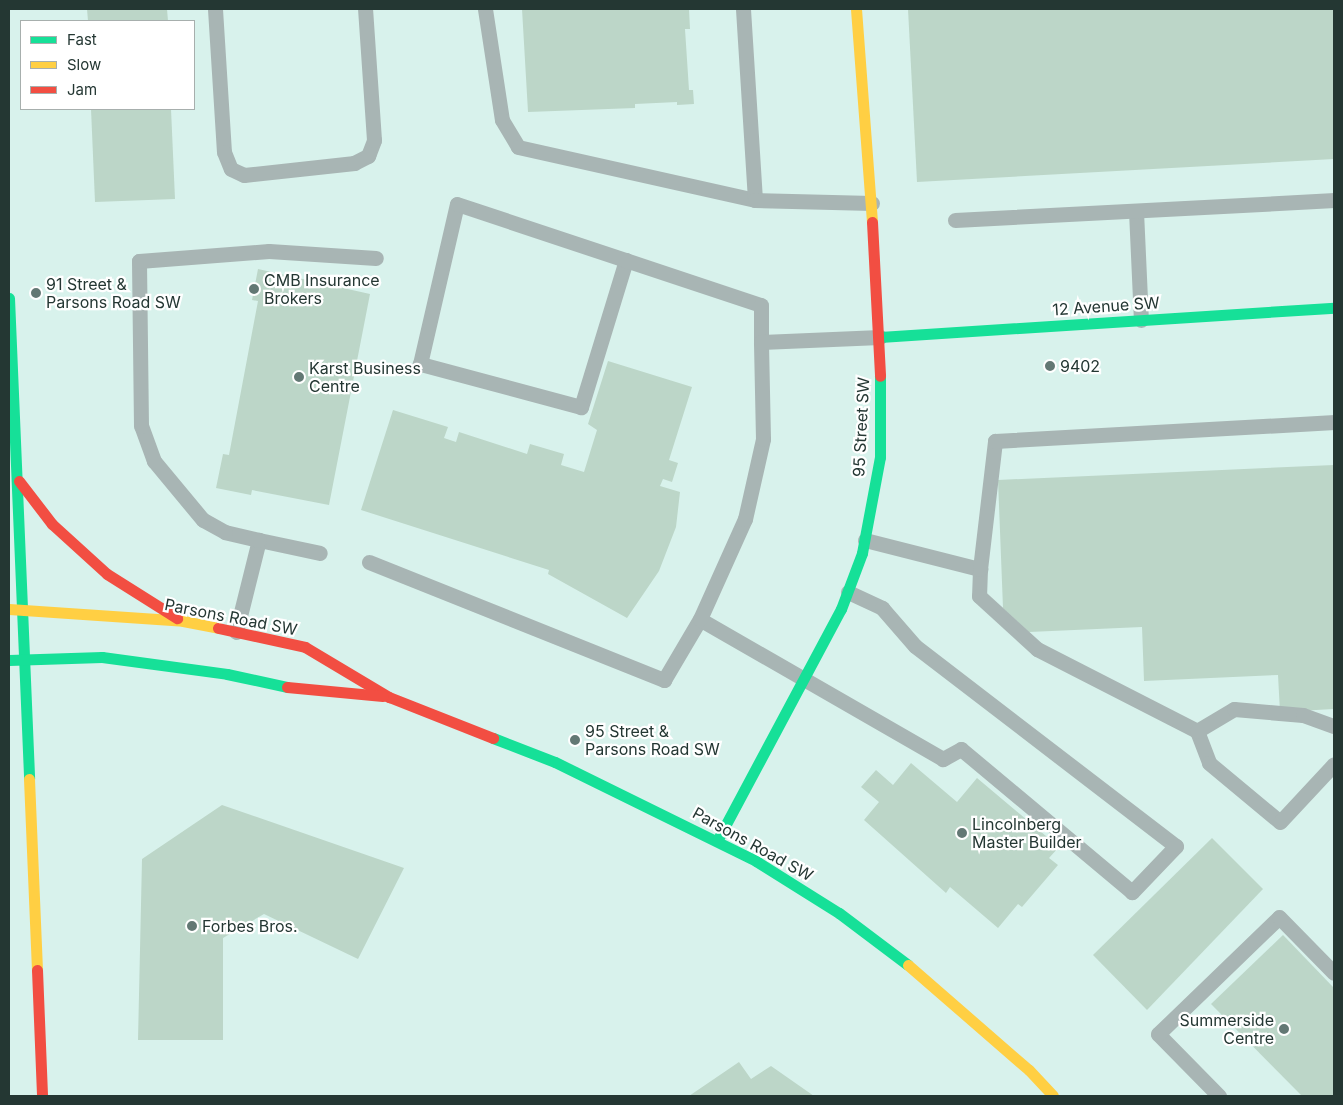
<!DOCTYPE html>
<html>
<head>
<meta charset="utf-8">
<style>
	body { margin:0 }
	#map { position:relative; width:1343px; height:1105px; overflow:hidden; background:#d8f2ec; font-family:Inter,sans-serif }
	div>[style] { position:absolute }
	[style*='--x'] { left:calc(var(--x)*1px); top:calc(var(--y)*1px); width:calc(var(--w)*1px); rotate:calc(var(--a)*1deg) }
	.building>* { inset:0; background:#bcd6c8 }
	.lane>* { height:15px; margin:-7.5px; padding:0 7.5px; transform-origin:7.5px; border-radius:7.5px; background:#a8b5b4 }
	.fast>* { height:11px; margin:-5.5px; padding:0 5.5px; transform-origin:5.5px; border-radius:5.5px; background:#16e098 }
	.slow>* { height:11px; margin:-5.5px; padding:0 5.5px; transform-origin:5.5px; border-radius:5.5px; background:#ffcf43 }
	.jam>* { height:11px; margin:-5.5px; padding:0 5.5px; transform-origin:5.5px; border-radius:5.5px; background:#f24e42 }
	.dots>* { width:14px; height:14px; translate:-50% -50%; box-sizing:border-box; border:2px solid #fff; border-radius:50% }
	span { translate:-50% -50%; white-space:nowrap; text-align:center; line-height:1.15; -webkit-text-stroke:4.5px #fff; paint-order:stroke }
	.poi-label { font-size:16px; color:#243733 }
	.left { translate:0 -50%; text-align:left }
	.right { translate:-100% -50%; text-align:right }
	.street-label { font-size:16px; color:#243733 }
	.frame { position:absolute; inset:0; border:10px solid #243733; pointer-events:none }
	.legend { position:absolute; left:20px; top:20px; width:175px; height:90px; box-sizing:border-box; background:#fff; border:1px solid #a7afad; margin:0; padding:6px 9px; list-style:none; font-size:15px; color:#243733 }
	.legend li { display:flex; align-items:center; gap:10px; height:25px }
	.legend b { width:25px; border:1px solid #a7afad }
</style>
</head>
<body>
<div id="map">
	<div class="building">
		<div style="clip-path:polygon(87px 9px,167px 9px,168px 21px,88px 21px)"></div>
		<div style="clip-path:polygon(522px 9px,689px 9px,690px 29px,685px 29px,689px 90px,693px 90px,694px 104px,677px 105px,677px 102px,635px 104px,635px 108px,528px 112px)"></div>
		<div style="clip-path:polygon(908px 9px,1334px 9px,1334px 159px,917px 182px)"></div>
		<div style="clip-path:polygon(91px 109px,171px 109px,175px 199px,95px 202px)"></div>
		<div style="clip-path:polygon(258px 269px,370px 294px,329px 505px,252px 490px,251px 495px,216px 488px,223px 454px,229px 455px,258px 301px,252px 300px)"></div>
		<div style="clip-path:polygon(608px 361px,692px 387px,669px 460px,678px 463px,672px 482px,663px 479px,660px 486px,680px 492px,676px 527px,659px 571px,627px 618px,548px 574px,549px 570px,361px 510px,393px 410px,448px 427px,444px 438px,456px 442px,459px 432px,527px 454px,530px 444px,564px 454px,561px 465px,584px 472px,597px 430px,588px 424px)"></div>
		<div style="clip-path:polygon(1334px 465px,1334px 709px,1280px 712px,1278px 675px,1144px 681px,1142px 627px,1029px 632px,1003px 608px,998px 480px)"></div>
		<div style="clip-path:polygon(911px 763px,957px 802px,977px 778px,1059px 847px,1049px 858px,1058px 865px,1022px 907px,1018px 904px,998px 928px,950px 887px,946px 893px,864px 820px,879px 802px,861px 787px,876px 770px,893px 785px)"></div>
		<div style="clip-path:polygon(222px 805px,404px 868px,358px 959px,264px 914px,223px 938px,223px 1040px,138px 1040px,142px 859px)"></div>
		<div style="clip-path:polygon(1212px 838px,1263px 889px,1147px 1010px,1093px 955px)"></div>
		<div style="clip-path:polygon(1283px 935px,1334px 988px,1334px 1096px,1302px 1096px,1211px 1004px)"></div>
		<div style="clip-path:polygon(739px 1062px,751px 1079px,771px 1066px,814px 1096px,689px 1096px)"></div>
	</div>
	<div class="lane">
		<div style="--x:215;--y:9;--w:143;--a:86.4"></div>
		<div style="--x:224;--y:152;--w:18;--a:68"></div>
		<div style="--x:231;--y:169;--w:14;--a:25"></div>
		<div style="--x:244;--y:175;--w:111;--a:-6.2"></div>
		<div style="--x:354;--y:163;--w:16;--a:-27"></div>
		<div style="--x:368;--y:156;--w:17;--a:-69"></div>
		<div style="--x:374;--y:140;--w:131;--a:-93.9"></div>
		<div style="--x:485;--y:9;--w:112;--a:81.3"></div>
		<div style="--x:502;--y:120;--w:31;--a:59"></div>
		<div style="--x:518;--y:147;--w:243;--a:12.6"></div>
		<div style="--x:743;--y:9;--w:191;--a:86.4"></div>
		<div style="--x:755;--y:200;--w:117;--a:1.5"></div>
		<div style="--x:1136;--y:211;--w:109;--a:87.4"></div>
		<div style="--x:955;--y:220;--w:380;--a:-3"></div>
		<div style="--x:626;--y:260;--w:154;--a:107"></div>
		<div style="--x:581;--y:407;--w:167;--a:-165"></div>
		<div style="--x:420;--y:364;--w:164;--a:-77"></div>
		<div style="--x:457;--y:204;--w:320;--a:18.4"></div>
		<div style="--x:761;--y:305;--w:37;--a:90"></div>
		<div style="--x:259;--y:540;--w:62;--a:12"></div>
		<div style="--x:865;--y:540;--w:119;--a:14.2"></div>
		<div style="--x:980;--y:569;--w:27;--a:92"></div>
		<div style="--x:979;--y:596;--w:79;--a:42.4"></div>
		<div style="--x:1037;--y:649;--w:180;--a:27.1"></div>
		<div style="--x:1197;--y:731;--w:34;--a:69"></div>
		<div style="--x:1209;--y:763;--w:92;--a:39.7"></div>
		<div style="--x:1280;--y:822;--w:79;--a:-47"></div>
		<div style="--x:369;--y:562;--w:318;--a:21.8"></div>
		<div style="--x:664;--y:680;--w:71;--a:-59.5"></div>
		<div style="--x:980;--y:569;--w:129;--a:-83.3"></div>
		<div style="--x:995;--y:441;--w:340;--a:-3.2"></div>
		<div style="--x:848;--y:592;--w:38;--a:25"></div>
		<div style="--x:882;--y:608;--w:50;--a:49"></div>
		<div style="--x:915;--y:646;--w:329;--a:37.5"></div>
		<div style="--x:1176;--y:846;--w:64;--a:133.7"></div>
		<div style="--x:1132;--y:892;--w:223;--a:-140.1"></div>
		<div style="--x:961;--y:749;--w:21;--a:151"></div>
		<div style="--x:943;--y:759;--w:280;--a:-150.1"></div>
		<div style="--x:700;--y:619;--w:110;--a:-65.8"></div>
		<div style="--x:745;--y:519;--w:82;--a:-77.3"></div>
		<div style="--x:763;--y:439;--w:97;--a:-91.2"></div>
		<div style="--x:761;--y:342;--w:119;--a:-2.4"></div>
		<div style="--x:236;--y:632;--w:95;--a:-76"></div>
		<div style="--x:259;--y:540;--w:35;--a:-167"></div>
		<div style="--x:225;--y:532;--w:25;--a:-151"></div>
		<div style="--x:203;--y:520;--w:77;--a:-129.7"></div>
		<div style="--x:154;--y:461;--w:37;--a:-110"></div>
		<div style="--x:141;--y:426;--w:165;--a:-90.7"></div>
		<div style="--x:139;--y:261;--w:130;--a:-4.4"></div>
		<div style="--x:269;--y:251;--w:107;--a:3.7"></div>
		<div style="--x:1197;--y:731;--w:43;--a:-30.7"></div>
		<div style="--x:1234;--y:709;--w:69;--a:5"></div>
		<div style="--x:1303;--y:715;--w:33;--a:20"></div>
		<div style="--x:1219;--y:1096;--w:87;--a:-134.5"></div>
		<div style="--x:1158;--y:1034;--w:168;--a:-44"></div>
		<div style="--x:1279;--y:917;--w:78;--a:45.5"></div>
	</div>
	<div class="fast">
		<div style="--x:9;--y:298;--w:481;--a:87.6"></div>
		<div style="--x:880;--y:337;--w:455;--a:-3.7"></div>
		<div style="--x:9;--y:660;--w:93;--a:-1.8"></div>
		<div style="--x:102;--y:657;--w:126;--a:7.7"></div>
		<div style="--x:227;--y:674;--w:61;--a:12.2"></div>
		<div style="--x:493;--y:738;--w:66;--a:21.2"></div>
		<div style="--x:555;--y:762;--w:224;--a:26.2"></div>
		<div style="--x:756;--y:861;--w:98;--a:32.1"></div>
		<div style="--x:839;--y:913;--w:86;--a:37"></div>
		<div style="--x:717;--y:841;--w:263;--a:-61.9"></div>
		<div style="--x:841;--y:609;--w:60;--a:-69.4"></div>
		<div style="--x:862;--y:553;--w:98;--a:-79.4"></div>
		<div style="--x:880;--y:457;--w:81;--a:-90"></div>
	</div>
	<div class="slow">
		<div style="--x:856;--y:9;--w:214;--a:85.7"></div>
		<div style="--x:9;--y:609;--w:174;--a:3.9"></div>
		<div style="--x:183;--y:621;--w:36;--a:11"></div>
		<div style="--x:29;--y:779;--w:191;--a:87.6"></div>
		<div style="--x:908;--y:965;--w:160;--a:41"></div>
		<div style="--x:1029;--y:1070;--w:35;--a:47"></div>
	</div>
	<div class="jam">
		<div style="--x:872;--y:222;--w:154;--a:87"></div>
		<div style="--x:19;--y:481;--w:54;--a:52.5"></div>
		<div style="--x:52;--y:524;--w:74;--a:42.3"></div>
		<div style="--x:107;--y:574;--w:83;--a:32.2"></div>
		<div style="--x:218;--y:628;--w:89;--a:12.3"></div>
		<div style="--x:305;--y:647;--w:98;--a:30.8"></div>
		<div style="--x:389;--y:697;--w:112;--a:21.5"></div>
		<div style="--x:287;--y:687;--w:96;--a:5.4"></div>
		<div style="--x:37;--y:970;--w:126;--a:87.7"></div>
	</div>
	<div class="dots">
		<div style="left:254px;top:289px;background:#637874"></div>
		<div style="left:36px;top:293px;background:#637874"></div>
		<div style="left:1050px;top:366px;background:#637874"></div>
		<div style="left:299px;top:377px;background:#637874"></div>
		<div style="left:575px;top:740px;background:#637874"></div>
		<div style="left:962px;top:833px;background:#637874"></div>
		<div style="left:192px;top:926px;background:#637874"></div>
		<div style="left:1284px;top:1029px;background:#637874"></div>
	</div>
	<div class="poi-label">
		<span class="left" style="left:264px;top:289px">CMB Insurance<br>Brokers</span>
		<span class="left" style="left:46px;top:293px">91 Street &amp;<br>Parsons Road SW</span>
		<span class="left" style="left:1060px;top:366px">9402</span>
		<span class="left" style="left:309px;top:377px">Karst Business<br>Centre</span>
		<span class="left" style="left:585px;top:740px">95 Street &amp;<br>Parsons Road SW</span>
		<span class="left" style="left:972px;top:833px">Lincolnberg<br>Master Builder</span>
		<span class="left" style="left:202px;top:926px">Forbes Bros.</span>
		<span class="right" style="left:1274px;top:1029px">Summerside<br>Centre</span>
	</div>
	<div class="street-label">
		<span style="left:1106px;top:306px;rotate:-4deg">12 Avenue SW</span>
		<span style="left:861px;top:427px;rotate:-87deg">95 Street SW</span>
		<span style="left:231px;top:617px;rotate:11deg">Parsons Road SW</span>
		<span style="left:753px;top:844px;rotate:29deg">Parsons Road SW</span>
	</div>
	<div class="frame"></div>
	<ul class="legend">
	<li><b style="height:6px;background:#16e098"></b>Fast</li>
	<li><b style="height:6px;background:#ffcf43"></b>Slow</li>
	<li><b style="height:6px;background:#f24e42"></b>Jam</li>
	</ul>
</div>
</body>
</html>
